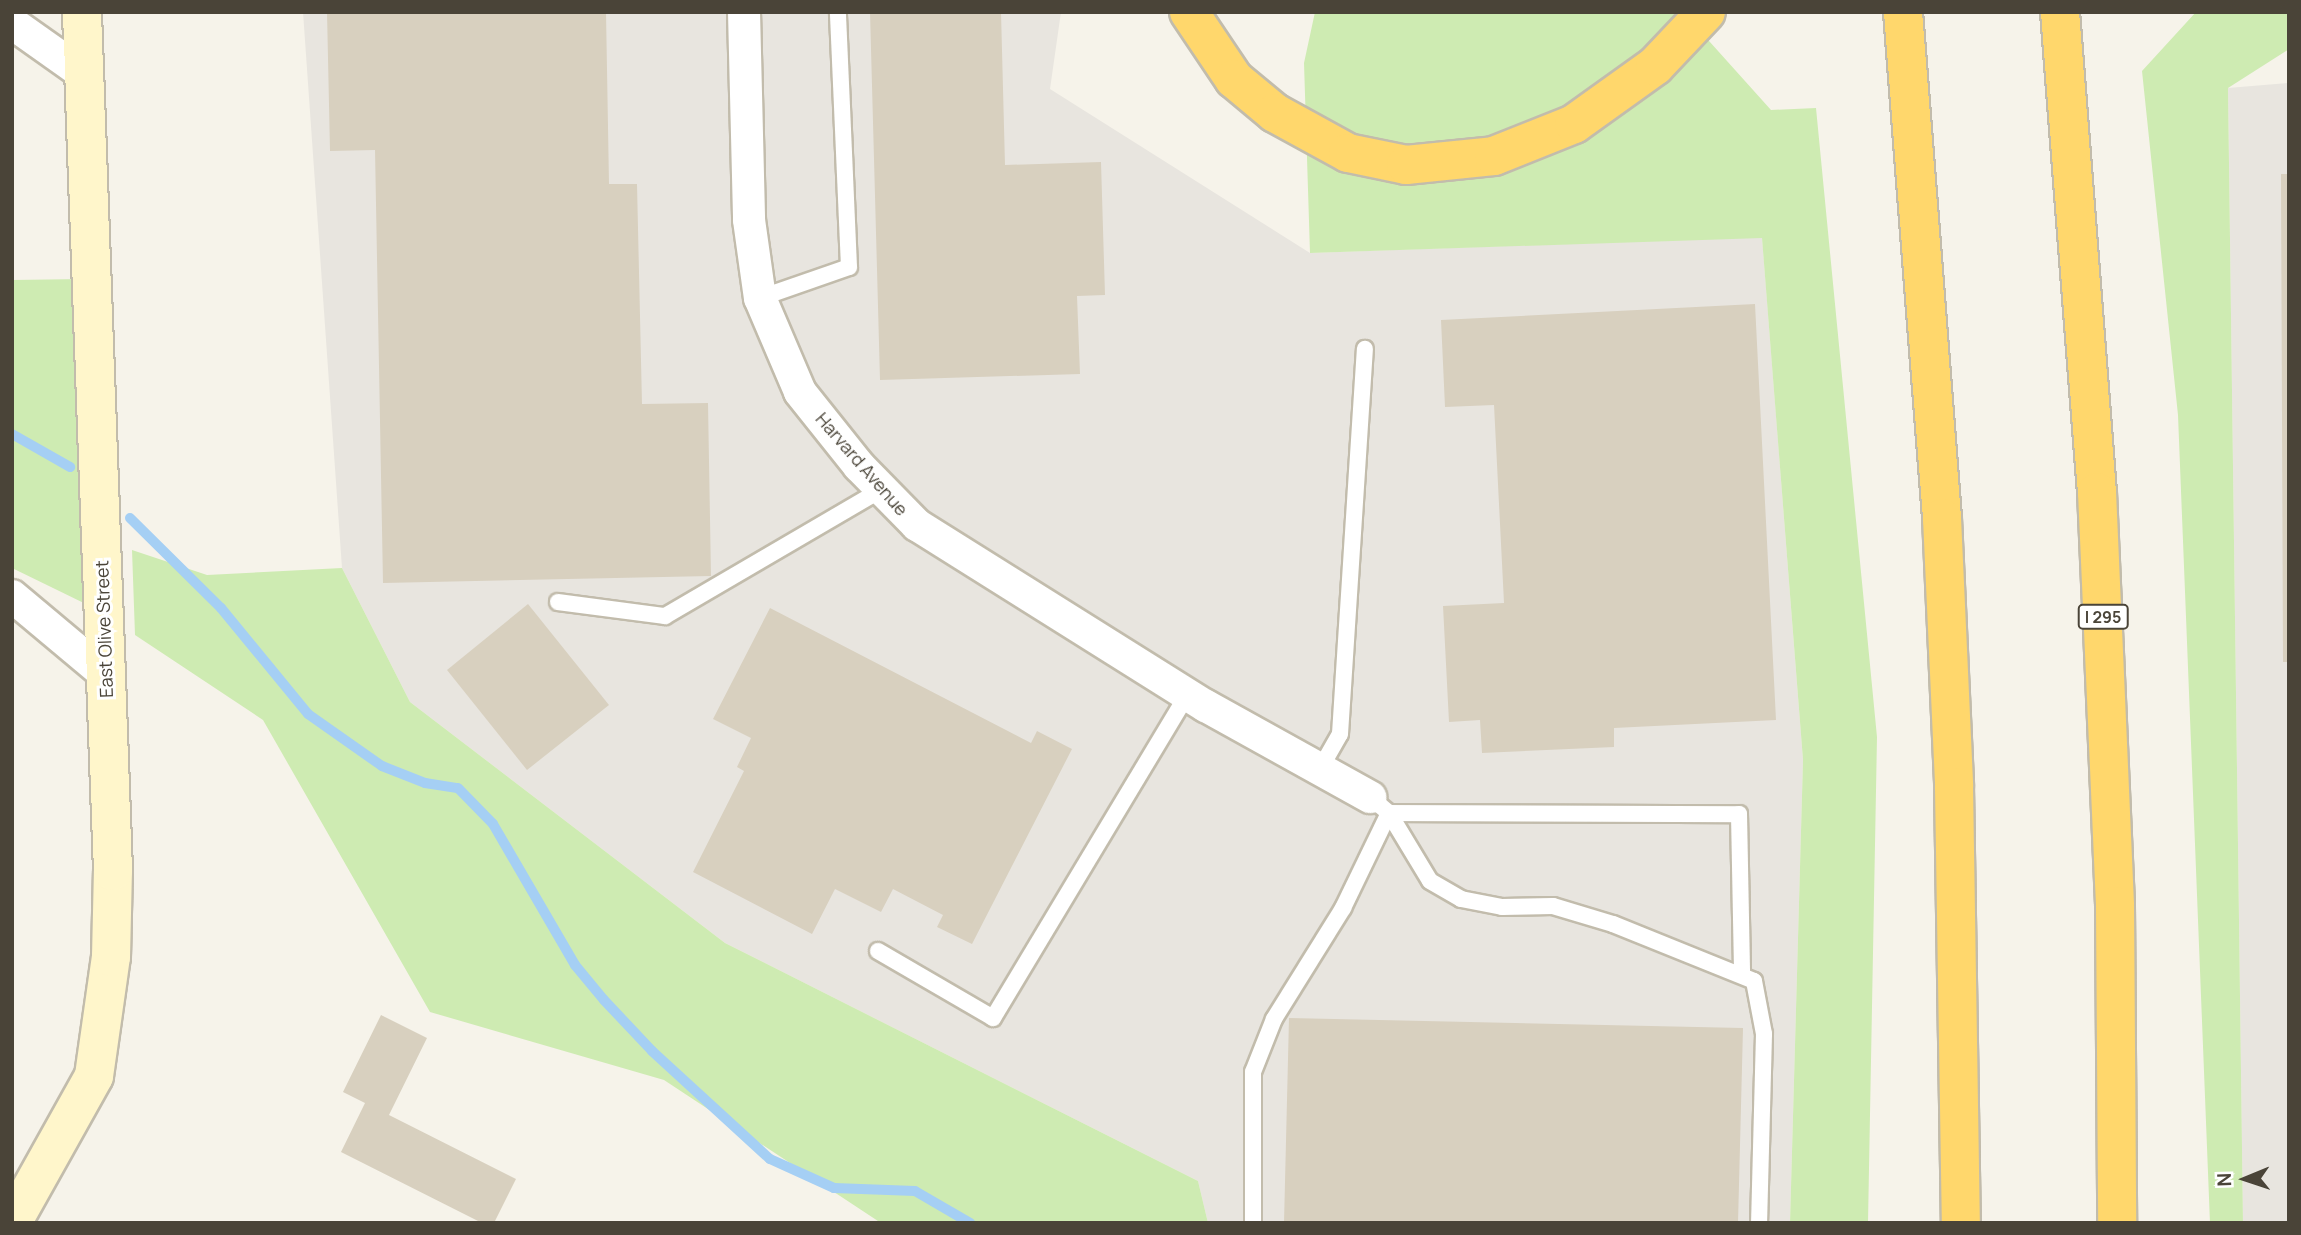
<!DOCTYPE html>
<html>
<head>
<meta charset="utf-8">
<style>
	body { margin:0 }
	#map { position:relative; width:2301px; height:1235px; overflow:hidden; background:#f6f3ea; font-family:Manrope,sans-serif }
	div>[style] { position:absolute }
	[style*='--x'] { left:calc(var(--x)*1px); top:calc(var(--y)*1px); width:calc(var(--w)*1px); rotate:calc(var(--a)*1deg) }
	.industrial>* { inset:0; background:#e8e5df }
	.green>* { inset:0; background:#ceebb2 }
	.stream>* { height:10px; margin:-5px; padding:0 5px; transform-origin:5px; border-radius:5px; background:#a5cff4 }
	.building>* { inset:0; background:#d8d0bf }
	.roads { filter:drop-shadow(2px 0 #c2bcac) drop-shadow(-2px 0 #c2bcac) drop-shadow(0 2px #c2bcac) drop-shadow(0 -2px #c2bcac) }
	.lane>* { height:16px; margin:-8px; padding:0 8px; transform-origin:8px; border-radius:8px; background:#fff }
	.street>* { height:32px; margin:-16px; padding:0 16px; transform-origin:16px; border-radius:16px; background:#fff }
	.secondary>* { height:38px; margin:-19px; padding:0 19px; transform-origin:19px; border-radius:19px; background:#fff6cb }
	.highway>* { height:38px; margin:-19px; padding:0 19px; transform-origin:19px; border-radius:19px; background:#ffd76c }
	span { translate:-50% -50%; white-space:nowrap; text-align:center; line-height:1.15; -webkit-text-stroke:6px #fff; paint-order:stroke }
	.shield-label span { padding:2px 5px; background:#fff; border:2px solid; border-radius:5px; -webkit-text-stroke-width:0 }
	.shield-label { font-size:16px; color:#4a4438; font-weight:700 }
	.street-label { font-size:18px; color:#4a4438 }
	.frame { position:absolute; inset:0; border:14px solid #4a4438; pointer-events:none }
	.north { position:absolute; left:2210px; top:1144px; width:70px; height:70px; -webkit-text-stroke:5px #fff; paint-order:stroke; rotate:268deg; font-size:19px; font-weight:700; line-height:28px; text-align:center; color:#4a4438 }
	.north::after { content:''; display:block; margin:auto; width:24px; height:32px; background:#4a4438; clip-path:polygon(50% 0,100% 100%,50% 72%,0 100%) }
</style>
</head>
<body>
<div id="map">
	<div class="industrial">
		<div style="clip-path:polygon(303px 12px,1061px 12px,1050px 89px,1310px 253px,1762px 237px,1803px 760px,1790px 1223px,1208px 1223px,1198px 1181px,725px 943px,410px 702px,342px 568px)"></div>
		<div style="clip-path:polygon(2289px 83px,2289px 1223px,2243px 1223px,2228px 88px)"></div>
	</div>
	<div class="green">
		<div style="clip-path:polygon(1315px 12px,1683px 12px,1771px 110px,1816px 108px,1877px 737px,1868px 1223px,1790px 1223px,1803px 760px,1762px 238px,1310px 253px,1304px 63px)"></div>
		<div style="clip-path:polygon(2196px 12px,2289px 12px,2289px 49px,2228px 88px,2243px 1223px,2210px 1223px,2178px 415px,2142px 71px)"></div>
		<div style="clip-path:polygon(84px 279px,92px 607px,12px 568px,12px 280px)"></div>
		<div style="clip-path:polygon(132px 550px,207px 575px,342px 568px,410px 702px,725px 943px,1198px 1181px,1208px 1223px,881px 1223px,664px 1080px,430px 1012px,263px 720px,135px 635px)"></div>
	</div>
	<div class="stream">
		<div style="--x:12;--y:434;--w:67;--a:29.6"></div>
		<div style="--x:130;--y:518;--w:128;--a:44.7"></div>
		<div style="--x:221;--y:608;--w:137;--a:50.6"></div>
		<div style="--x:308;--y:714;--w:90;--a:35.1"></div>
		<div style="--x:382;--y:766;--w:46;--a:21.6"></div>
		<div style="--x:425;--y:783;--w:33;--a:9"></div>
		<div style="--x:458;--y:788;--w:50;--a:45.8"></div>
		<div style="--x:493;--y:824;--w:163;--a:59.8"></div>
		<div style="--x:575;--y:965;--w:45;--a:50.4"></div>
		<div style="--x:604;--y:1000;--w:70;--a:46.7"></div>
		<div style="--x:652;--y:1051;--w:160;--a:42.5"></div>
		<div style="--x:770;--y:1159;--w:70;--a:24.4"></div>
		<div style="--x:834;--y:1188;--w:81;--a:2.1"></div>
		<div style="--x:915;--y:1191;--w:64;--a:30.2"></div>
	</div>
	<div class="building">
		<div style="clip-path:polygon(327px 12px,606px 12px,609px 184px,637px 184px,642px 404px,708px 403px,711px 576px,383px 583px,375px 150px,330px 151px)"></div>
		<div style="clip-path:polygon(870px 12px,1001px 12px,1005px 165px,1101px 162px,1105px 295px,1077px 296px,1080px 374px,880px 380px)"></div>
		<div style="clip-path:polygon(2281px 174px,2289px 174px,2289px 662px,2283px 662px)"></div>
		<div style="clip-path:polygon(1755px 304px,1776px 720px,1614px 728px,1614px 747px,1482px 753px,1480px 720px,1449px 722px,1443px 606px,1504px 603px,1494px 405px,1445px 407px,1441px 320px)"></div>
		<div style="clip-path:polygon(528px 604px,609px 705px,527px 770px,447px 670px)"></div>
		<div style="clip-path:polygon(770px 608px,1031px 743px,1037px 731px,1072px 749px,972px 944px,937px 927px,943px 915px,893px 889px,881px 912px,835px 889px,812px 934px,693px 872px,744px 771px,737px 767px,751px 738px,713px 719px)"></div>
		<div style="clip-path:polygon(381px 1015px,427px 1038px,389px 1115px,516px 1179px,494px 1223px,482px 1223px,341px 1152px,365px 1103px,343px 1092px)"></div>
		<div style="clip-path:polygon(1289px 1018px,1743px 1028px,1738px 1223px,1284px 1223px)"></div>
	</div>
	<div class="roads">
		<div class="lane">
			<div style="--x:760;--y:298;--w:94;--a:-19.2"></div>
			<div style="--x:849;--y:267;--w:255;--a:-92.5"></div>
			<div style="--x:558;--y:602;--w:108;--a:7.5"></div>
			<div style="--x:665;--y:616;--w:251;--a:-30.3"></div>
			<div style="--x:1320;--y:769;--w:40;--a:-60.3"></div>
			<div style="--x:1340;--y:734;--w:386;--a:-86.3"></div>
			<div style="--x:1370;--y:797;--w:25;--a:40"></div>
			<div style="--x:1389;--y:813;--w:79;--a:58.9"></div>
			<div style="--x:1430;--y:881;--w:36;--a:30"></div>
			<div style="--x:1461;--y:899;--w:42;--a:11"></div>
			<div style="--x:1502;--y:907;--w:51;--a:-1.1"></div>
			<div style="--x:1553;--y:906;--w:63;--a:16.7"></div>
			<div style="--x:1613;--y:924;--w:152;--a:22"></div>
			<div style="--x:1754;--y:981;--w:54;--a:79.3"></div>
			<div style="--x:1764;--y:1034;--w:189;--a:91.5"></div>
			<div style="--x:1389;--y:813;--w:350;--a:0.2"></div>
			<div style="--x:1739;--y:814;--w:161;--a:88.9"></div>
			<div style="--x:878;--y:951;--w:133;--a:30.2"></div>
			<div style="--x:993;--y:1018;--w:378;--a:-59"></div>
			<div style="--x:1253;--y:1223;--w:151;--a:-90"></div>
			<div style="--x:1253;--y:1072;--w:57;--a:-68.4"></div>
			<div style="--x:1274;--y:1019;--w:131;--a:-58.1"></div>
			<div style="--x:1343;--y:908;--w:106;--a:-64.2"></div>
		</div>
		<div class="street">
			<div style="--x:744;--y:12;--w:208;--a:88.6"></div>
			<div style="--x:749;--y:220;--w:79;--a:82"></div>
			<div style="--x:760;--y:298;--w:102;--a:66.9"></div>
			<div style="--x:800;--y:392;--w:95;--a:51.4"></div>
			<div style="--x:859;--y:466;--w:83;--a:45.5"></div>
			<div style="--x:917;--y:525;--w:341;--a:32.1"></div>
			<div style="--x:1206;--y:706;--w:188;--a:29"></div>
			<div style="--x:12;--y:23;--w:88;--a:35.3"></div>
			<div style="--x:12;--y:596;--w:123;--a:40"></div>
		</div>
		<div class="secondary">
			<div style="--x:12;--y:1223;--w:168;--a:-60.8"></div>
			<div style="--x:94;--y:1076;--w:120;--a:-81.9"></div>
			<div style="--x:111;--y:957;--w:86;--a:-88.7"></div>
			<div style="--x:113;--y:871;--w:860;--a:-92.07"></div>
		</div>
		<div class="highway">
			<div style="--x:1189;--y:12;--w:81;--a:56.1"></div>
			<div style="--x:1234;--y:79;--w:53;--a:39.7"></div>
			<div style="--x:1275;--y:113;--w:83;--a:28.7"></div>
			<div style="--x:1348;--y:153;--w:59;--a:11.7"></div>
			<div style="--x:1406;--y:165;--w:88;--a:-5.8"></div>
			<div style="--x:1494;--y:156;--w:86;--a:-21.8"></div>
			<div style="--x:1574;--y:124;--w:100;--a:-35.6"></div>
			<div style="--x:1655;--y:66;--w:74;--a:-46.6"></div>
			<div style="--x:1903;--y:12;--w:508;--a:85.59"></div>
			<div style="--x:1942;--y:518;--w:269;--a:87.4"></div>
			<div style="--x:1954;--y:787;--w:436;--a:89.1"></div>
			<div style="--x:2060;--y:12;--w:481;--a:85.6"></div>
			<div style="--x:2097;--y:492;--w:414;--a:87.5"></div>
			<div style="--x:2115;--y:906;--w:317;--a:89.6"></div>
		</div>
	</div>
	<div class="shield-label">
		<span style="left:2103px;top:617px">I 295</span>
	</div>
	<div class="street-label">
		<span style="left:862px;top:464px;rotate:49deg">Harvard Avenue</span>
		<span style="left:104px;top:629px;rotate:-92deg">East Olive Street</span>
	</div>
	<div class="frame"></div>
	<div class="north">N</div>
</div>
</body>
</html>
